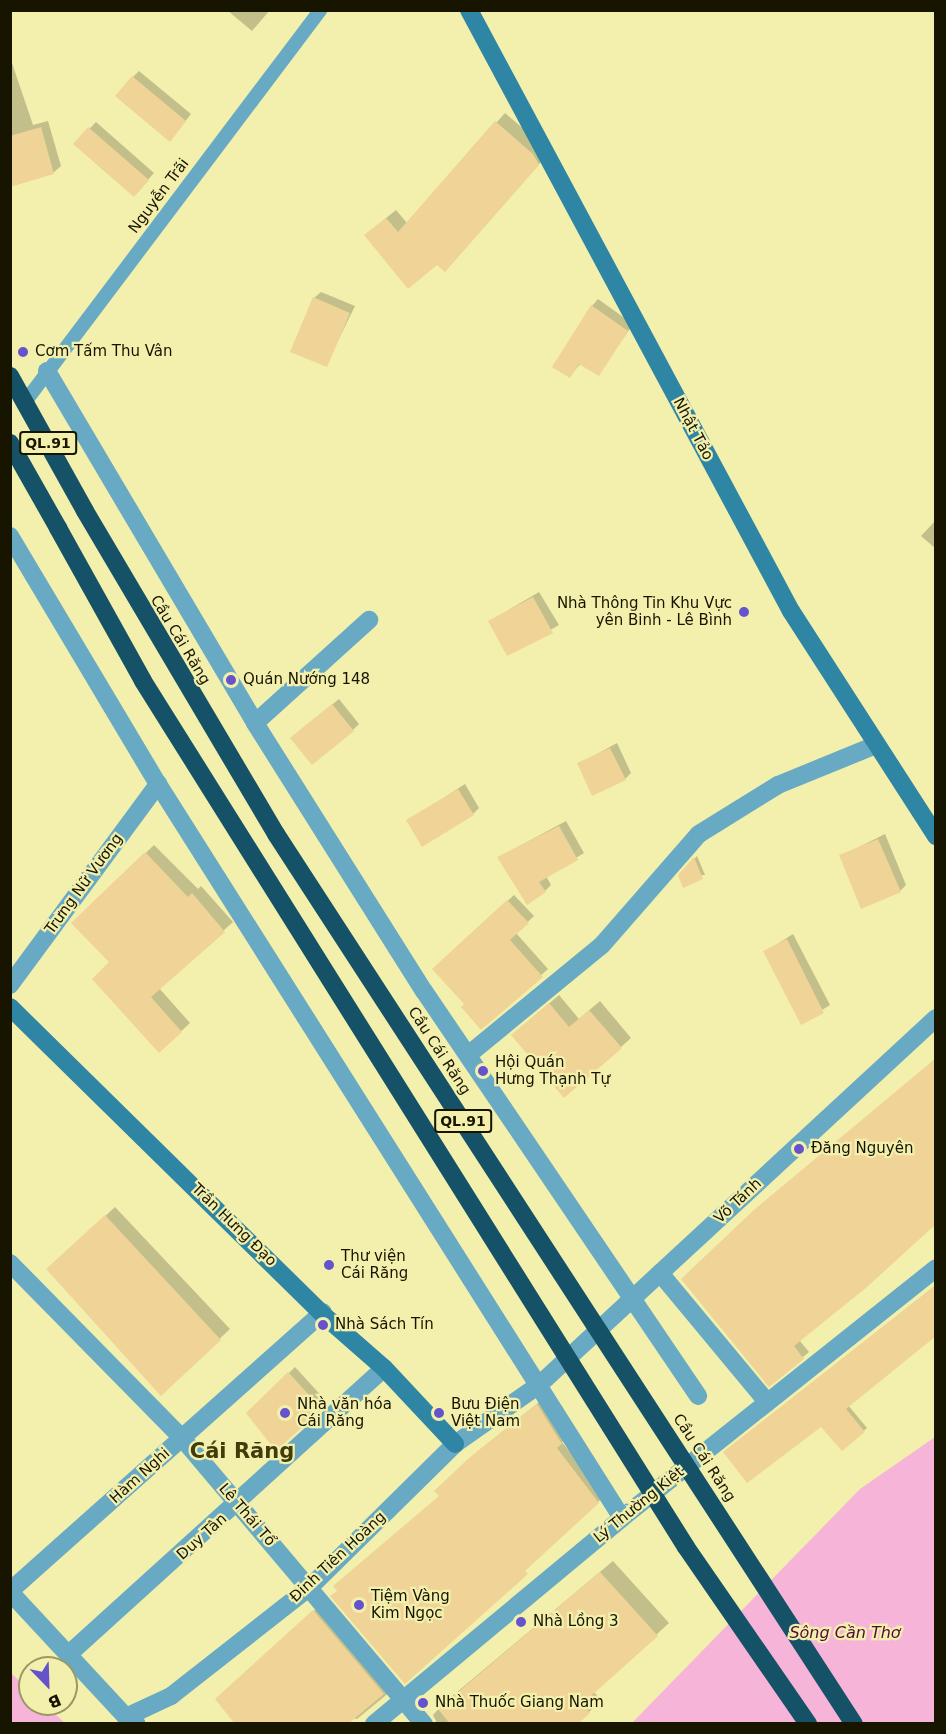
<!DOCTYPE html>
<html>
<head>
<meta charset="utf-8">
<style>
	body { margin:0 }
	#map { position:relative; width:946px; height:1734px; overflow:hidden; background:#f3efad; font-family:"DejaVu Sans",sans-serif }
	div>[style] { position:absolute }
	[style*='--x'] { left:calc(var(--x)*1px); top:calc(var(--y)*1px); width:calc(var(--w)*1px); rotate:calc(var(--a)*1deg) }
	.water>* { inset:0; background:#f6b4d8 }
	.shadow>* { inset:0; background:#0003 }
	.building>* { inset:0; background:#f0d396 }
	.lane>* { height:14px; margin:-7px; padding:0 7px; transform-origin:7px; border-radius:7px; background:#68aac3 }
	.street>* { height:18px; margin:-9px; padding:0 9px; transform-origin:9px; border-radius:9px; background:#68aac3 }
	.secondary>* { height:18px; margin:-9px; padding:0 9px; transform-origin:9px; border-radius:9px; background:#2f86a4 }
	.highway>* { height:18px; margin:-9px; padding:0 9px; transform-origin:9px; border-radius:9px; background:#165267 }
	.highway-bridge>* { height:18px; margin:-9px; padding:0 9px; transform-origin:9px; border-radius:9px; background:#165267 }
	.dots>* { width:16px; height:16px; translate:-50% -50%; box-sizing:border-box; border:3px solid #f3efad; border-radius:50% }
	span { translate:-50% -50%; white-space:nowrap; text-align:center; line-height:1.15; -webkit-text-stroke:4.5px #f3efad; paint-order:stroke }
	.shield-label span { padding:2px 4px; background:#f3efad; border:2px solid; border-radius:4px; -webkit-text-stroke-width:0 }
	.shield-label { font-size:14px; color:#171500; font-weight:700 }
	.street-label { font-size:15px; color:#171500 }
	.poi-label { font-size:15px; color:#171500 }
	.left { translate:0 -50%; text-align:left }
	.right { translate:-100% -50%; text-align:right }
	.water-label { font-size:16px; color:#510b3a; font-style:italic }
	.district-label { font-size:21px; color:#403d0b; font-weight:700 }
	.frame { position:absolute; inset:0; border:12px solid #171500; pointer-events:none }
	.north { position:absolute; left:18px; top:1656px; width:60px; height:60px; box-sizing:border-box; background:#f3efad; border:2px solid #9b9868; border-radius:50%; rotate:157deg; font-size:16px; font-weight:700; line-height:24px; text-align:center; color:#171500 }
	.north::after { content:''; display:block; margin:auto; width:21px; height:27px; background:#6553cc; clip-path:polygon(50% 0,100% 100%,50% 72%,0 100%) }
</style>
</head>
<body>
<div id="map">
	<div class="water">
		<div style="clip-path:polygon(935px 1437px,935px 1723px,631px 1724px,860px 1489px)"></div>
		<div style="clip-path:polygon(11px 1673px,30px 1691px,30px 1704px,44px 1704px,65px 1723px,11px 1723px)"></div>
	</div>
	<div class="shadow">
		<div style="clip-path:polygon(227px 10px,270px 10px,252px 31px)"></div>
		<div style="clip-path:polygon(10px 57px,33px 125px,48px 121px,61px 166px,53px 173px,10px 186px)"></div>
		<div style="clip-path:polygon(139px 71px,191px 114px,176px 133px,133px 77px)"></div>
		<div style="clip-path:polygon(505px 113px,542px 145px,547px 155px,454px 261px,375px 227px,396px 210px,407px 223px)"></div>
		<div style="clip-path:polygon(96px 122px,154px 173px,140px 189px,75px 144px)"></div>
		<div style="clip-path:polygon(321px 292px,355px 306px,326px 365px,314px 298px)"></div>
		<div style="clip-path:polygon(598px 299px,633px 324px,599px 374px,581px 363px,570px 376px,592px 306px)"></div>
		<div style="clip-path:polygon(936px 520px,936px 549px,921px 536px)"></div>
		<div style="clip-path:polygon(539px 592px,559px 625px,508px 654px,490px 621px)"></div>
		<div style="clip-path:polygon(339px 699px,359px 724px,353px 730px,298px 732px)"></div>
		<div style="clip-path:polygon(617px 743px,631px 773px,625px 779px,579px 764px)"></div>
		<div style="clip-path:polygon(465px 784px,479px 808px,473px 814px,408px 821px)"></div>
		<div style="clip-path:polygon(566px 821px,584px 853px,546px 876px,551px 885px,545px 891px,499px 857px)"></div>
		<div style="clip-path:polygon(885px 834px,906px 885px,900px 891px,841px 856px)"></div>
		<div style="clip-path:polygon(154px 845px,198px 889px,201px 886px,233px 922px,159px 988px,190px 1023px,160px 1051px,111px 962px,73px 923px)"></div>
		<div style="clip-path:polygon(697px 856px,705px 875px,680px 876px)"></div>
		<div style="clip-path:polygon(514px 895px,534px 916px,516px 933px,548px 969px,481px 1028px,440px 963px)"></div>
		<div style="clip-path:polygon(793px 934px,830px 1005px,801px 1023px,765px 952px)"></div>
		<div style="clip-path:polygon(559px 995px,579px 1019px,600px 1001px,631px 1038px,621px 1047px,513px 1035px)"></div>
		<div style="clip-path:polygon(936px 1059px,799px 1340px,809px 1352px,769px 1385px)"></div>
		<div style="clip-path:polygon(115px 1207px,230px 1329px,161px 1394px,58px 1260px)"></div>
		<div style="clip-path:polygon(936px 1285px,936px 1333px,848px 1405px,867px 1428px,842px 1449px,821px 1425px,728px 1449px)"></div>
		<div style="clip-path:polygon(295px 1367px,327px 1402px,321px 1408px,248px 1414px)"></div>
		<div style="clip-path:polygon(543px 1399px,567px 1437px,562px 1442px,604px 1496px,598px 1502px,440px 1496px,477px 1452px)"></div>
		<div style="clip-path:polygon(613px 1561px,669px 1623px,594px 1692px,601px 1701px,589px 1712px,575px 1724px,434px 1724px,437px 1723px,433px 1715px,444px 1703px)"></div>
		<div style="clip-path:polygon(320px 1605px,392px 1690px,385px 1696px,357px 1719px,224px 1693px)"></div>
	</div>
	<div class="building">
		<div style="clip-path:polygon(132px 76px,186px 121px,170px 142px,115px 96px)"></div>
		<div style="clip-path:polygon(495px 121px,533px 154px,539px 165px,445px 272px,437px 265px,408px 289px,364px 235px,386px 218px,398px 232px)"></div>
		<div style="clip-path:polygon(41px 127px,54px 174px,10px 187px,10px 136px)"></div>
		<div style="clip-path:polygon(88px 127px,149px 180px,134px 197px,73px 144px)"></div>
		<div style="clip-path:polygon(313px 297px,350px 313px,327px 367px,290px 352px)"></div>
		<div style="clip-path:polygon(591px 305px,628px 331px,599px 376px,579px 364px,570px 378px,552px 367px)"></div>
		<div style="clip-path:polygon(533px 597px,553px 633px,507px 656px,488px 621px)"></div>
		<div style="clip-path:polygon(332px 704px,354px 731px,312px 765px,290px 738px)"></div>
		<div style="clip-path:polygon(610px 748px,626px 780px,592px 796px,577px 763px)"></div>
		<div style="clip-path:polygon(458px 789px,474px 815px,422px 847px,406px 820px)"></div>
		<div style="clip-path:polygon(559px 826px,578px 860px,539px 882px,546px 892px,527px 905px,497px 857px)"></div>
		<div style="clip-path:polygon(878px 839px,901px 892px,861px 909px,839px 855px)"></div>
		<div style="clip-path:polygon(145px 852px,188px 897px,192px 893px,225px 932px,151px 997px,182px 1032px,159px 1053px,92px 979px,109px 962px,71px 923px)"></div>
		<div style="clip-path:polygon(694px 857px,703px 879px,683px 888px,678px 875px)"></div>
		<div style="clip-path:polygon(507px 900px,529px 923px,510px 940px,543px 977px,481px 1030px,461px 1007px,464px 1004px,432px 969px)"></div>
		<div style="clip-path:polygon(787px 939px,824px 1013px,801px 1025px,763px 951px)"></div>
		<div style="clip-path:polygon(549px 1003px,569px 1027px,589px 1010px,622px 1048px,564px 1098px,511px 1035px)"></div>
		<div style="clip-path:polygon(936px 1058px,936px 1224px,867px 1287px,794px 1346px,804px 1359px,769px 1387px,681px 1279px,755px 1209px)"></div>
		<div style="clip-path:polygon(105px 1215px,221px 1340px,161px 1396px,46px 1269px)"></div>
		<div style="clip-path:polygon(936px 1285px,936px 1336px,846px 1409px,865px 1432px,842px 1451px,821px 1427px,747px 1483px,723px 1452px)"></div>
		<div style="clip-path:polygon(288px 1372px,322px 1409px,276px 1451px,246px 1413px)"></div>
		<div style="clip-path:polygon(537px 1404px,562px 1444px,557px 1448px,599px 1503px,525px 1571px,528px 1574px,405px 1684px,330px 1596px,337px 1591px,333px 1586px,439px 1496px,434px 1491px,469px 1458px)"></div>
		<div style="clip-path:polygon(600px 1572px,658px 1636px,582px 1704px,590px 1713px,578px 1724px,450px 1724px,438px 1709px)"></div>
		<div style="clip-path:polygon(313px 1610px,384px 1694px,348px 1724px,235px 1724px,215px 1699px)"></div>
	</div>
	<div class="lane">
		<div style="--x:25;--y:402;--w:491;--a:-53"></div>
	</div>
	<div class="street">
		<div style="--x:47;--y:371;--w:409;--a:59.4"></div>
		<div style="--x:255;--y:723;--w:317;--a:57.8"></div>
		<div style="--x:424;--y:991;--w:489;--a:55.9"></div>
		<div style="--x:10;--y:536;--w:289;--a:59.2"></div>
		<div style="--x:158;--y:784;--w:868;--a:57.7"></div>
		<div style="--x:255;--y:723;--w:154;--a:-42.1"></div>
		<div style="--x:10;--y:985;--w:250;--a:-53.6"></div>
		<div style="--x:468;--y:1055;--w:173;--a:-39.4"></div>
		<div style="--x:602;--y:945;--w:147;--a:-48.9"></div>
		<div style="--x:699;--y:834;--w:93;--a:-31.8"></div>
		<div style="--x:778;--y:785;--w:106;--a:-22.2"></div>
		<div style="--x:10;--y:1263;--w:245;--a:45.5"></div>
		<div style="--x:182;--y:1438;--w:375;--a:49.8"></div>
		<div style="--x:660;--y:1273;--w:168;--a:50.3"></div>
		<div style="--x:10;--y:1591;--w:419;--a:-41.7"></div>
		<div style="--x:10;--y:1592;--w:171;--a:47.1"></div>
		<div style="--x:126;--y:1717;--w:12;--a:31"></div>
		<div style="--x:70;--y:1653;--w:424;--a:-42.2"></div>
		<div style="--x:126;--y:1717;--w:50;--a:-25"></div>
		<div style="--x:171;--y:1696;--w:177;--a:-38.1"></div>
		<div style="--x:310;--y:1587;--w:204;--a:-44.6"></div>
		<div style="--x:455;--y:1444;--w:104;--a:-35.2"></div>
		<div style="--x:540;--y:1384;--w:539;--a:-42.75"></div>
		<div style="--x:374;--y:1724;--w:322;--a:-39.7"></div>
		<div style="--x:622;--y:1518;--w:401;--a:-38.5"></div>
	</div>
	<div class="secondary">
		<div style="--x:469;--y:10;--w:682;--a:61.82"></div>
		<div style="--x:791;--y:611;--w:268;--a:57.2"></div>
		<div style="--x:10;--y:1007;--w:445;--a:44.5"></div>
		<div style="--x:328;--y:1319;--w:74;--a:41.2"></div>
		<div style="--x:384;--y:1368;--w:104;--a:46.9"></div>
	</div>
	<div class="highway">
		<div style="--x:10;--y:376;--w:154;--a:60.9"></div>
		<div style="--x:10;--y:443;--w:98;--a:60.5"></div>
	</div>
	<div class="highway-bridge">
		<div style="--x:85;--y:511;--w:375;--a:59.4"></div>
		<div style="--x:276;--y:834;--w:1061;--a:57"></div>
		<div style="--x:58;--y:528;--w:175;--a:60.9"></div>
		<div style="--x:143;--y:681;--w:1022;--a:57.91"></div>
		<div style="--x:686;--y:1547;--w:215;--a:55.4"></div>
	</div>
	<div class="dots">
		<div style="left:23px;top:352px;background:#6553cc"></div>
		<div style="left:744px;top:612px;background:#6553cc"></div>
		<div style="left:231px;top:680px;background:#6553cc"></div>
		<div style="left:483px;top:1071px;background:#6553cc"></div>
		<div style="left:799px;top:1149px;background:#6553cc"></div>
		<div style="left:329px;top:1265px;background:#6553cc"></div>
		<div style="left:323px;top:1325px;background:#6553cc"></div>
		<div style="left:285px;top:1413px;background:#6553cc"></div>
		<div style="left:439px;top:1413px;background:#6553cc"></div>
		<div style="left:359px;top:1605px;background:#6553cc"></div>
		<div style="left:521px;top:1622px;background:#6553cc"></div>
		<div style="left:423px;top:1703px;background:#6553cc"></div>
	</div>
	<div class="shield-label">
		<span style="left:48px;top:443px">QL.91</span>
		<span style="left:463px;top:1121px">QL.91</span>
	</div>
	<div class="street-label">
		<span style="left:159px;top:196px;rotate:-53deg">Nguyễn Trãi</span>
		<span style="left:693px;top:429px;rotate:62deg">Nhật Tảo</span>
		<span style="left:180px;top:640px;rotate:59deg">Cầu Cái Răng</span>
		<span style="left:84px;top:884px;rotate:-54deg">Trưng Nữ Vương</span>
		<span style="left:439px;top:1051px;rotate:57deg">Cầu Cái Răng</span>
		<span style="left:738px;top:1201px;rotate:-43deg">Võ Tánh</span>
		<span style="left:234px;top:1225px;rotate:44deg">Trần Hưng Đạo</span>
		<span style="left:704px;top:1458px;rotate:57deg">Cầu Cái Răng</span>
		<span style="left:140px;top:1476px;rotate:-42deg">Hàm Nghi</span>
		<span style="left:639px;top:1505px;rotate:-39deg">Lý Thường Kiệt</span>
		<span style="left:247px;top:1515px;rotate:49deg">Lê Thái Tổ</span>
		<span style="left:202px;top:1537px;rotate:-42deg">Duy Tân</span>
		<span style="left:338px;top:1557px;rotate:-43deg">Đinh Tiên Hoàng</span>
	</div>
	<div class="poi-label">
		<span class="left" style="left:35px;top:352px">Cơm Tấm Thu Vân</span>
		<span class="right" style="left:732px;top:612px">Nhà Thông Tin Khu Vực<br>yên Binh - Lê Bình</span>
		<span class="left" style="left:243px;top:680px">Quán Nướng 148</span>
		<span class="left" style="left:495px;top:1071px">Hội Quán<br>Hưng Thạnh Tự</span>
		<span class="left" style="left:811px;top:1149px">Đăng Nguyên</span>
		<span class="left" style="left:341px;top:1265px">Thư viện<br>Cái Răng</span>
		<span class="left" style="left:335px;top:1325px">Nhà Sách Tín</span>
		<span class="left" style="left:297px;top:1413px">Nhà văn hóa<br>Cái Răng</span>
		<span class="left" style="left:451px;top:1413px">Bưu Điện<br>Việt Nam</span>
		<span class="left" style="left:371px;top:1605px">Tiệm Vàng<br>Kim Ngọc</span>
		<span class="left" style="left:533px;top:1622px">Nhà Lồng 3</span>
		<span class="left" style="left:435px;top:1703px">Nhà Thuốc Giang Nam</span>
	</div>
	<div class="water-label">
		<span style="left:845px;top:1633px">Sông Cần Thơ</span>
	</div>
	<div class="district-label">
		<span style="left:242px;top:1451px">Cái Răng</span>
	</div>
	<div class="frame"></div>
	<div class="north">B</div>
</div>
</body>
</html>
